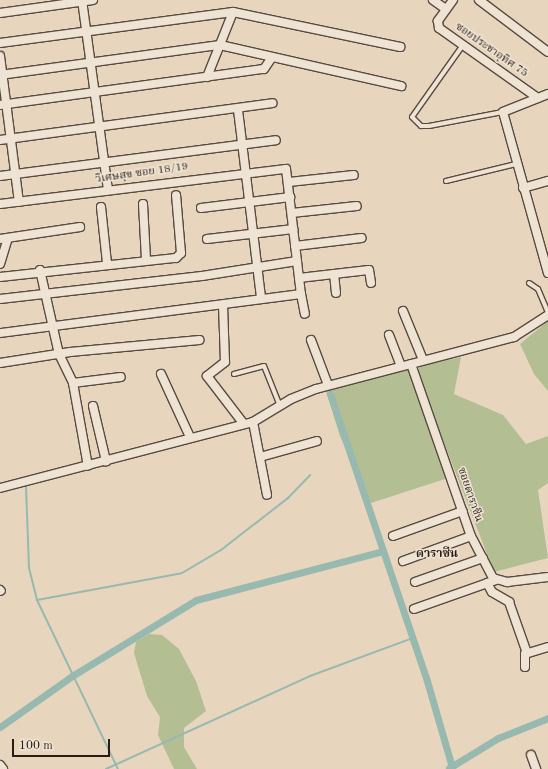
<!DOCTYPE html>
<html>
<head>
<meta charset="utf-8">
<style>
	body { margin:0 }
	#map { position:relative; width:548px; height:769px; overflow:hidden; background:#e7d6bd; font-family:"Old Standard TT","Noto Serif Thai",serif }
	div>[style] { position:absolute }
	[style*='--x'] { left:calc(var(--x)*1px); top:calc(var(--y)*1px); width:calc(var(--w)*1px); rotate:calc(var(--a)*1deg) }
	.green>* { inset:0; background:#b3be93 }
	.stream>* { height:2px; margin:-1px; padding:0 1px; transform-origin:1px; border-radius:1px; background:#97b9af }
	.canal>* { height:7px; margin:-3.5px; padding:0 3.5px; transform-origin:3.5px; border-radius:3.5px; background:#97b9af }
	.roads { filter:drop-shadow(1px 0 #584a40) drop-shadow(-1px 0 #584a40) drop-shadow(0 1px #584a40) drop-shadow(0 -1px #584a40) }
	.service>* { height:4px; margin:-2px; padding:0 2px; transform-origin:2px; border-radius:2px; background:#efe4d4 }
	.minor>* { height:8px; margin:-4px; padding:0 4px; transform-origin:4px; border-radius:4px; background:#efe4d4 }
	span { translate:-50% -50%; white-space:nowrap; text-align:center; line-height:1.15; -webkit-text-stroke:3px #efe4d4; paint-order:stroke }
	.street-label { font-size:11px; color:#291b16 }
	.neighbourhood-label { font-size:12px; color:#291b16; font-weight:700 }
	.scale { position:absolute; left:12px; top:739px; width:98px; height:18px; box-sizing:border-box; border:2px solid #291b16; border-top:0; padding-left:5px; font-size:12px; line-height:14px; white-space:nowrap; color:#291b16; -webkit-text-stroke:3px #efe4d4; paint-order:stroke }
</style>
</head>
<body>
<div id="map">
	<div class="green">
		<div style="clip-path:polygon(548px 321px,548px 391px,534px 374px,520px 344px)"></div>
		<div style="clip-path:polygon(461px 357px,454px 394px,503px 415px,526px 444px,548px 436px,548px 483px,538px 490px,548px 558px,494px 572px,417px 373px,420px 366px)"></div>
		<div style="clip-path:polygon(408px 369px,448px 478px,371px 503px,340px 436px,326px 391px)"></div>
		<div style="clip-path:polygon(149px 634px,162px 635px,179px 649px,196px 681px,206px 711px,184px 728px,184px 747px,197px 769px,174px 769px,158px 735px,160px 717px,147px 696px,134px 653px,136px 642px)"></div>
	</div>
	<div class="stream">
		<div style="--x:26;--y:486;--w:82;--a:87.9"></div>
		<div style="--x:29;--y:568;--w:33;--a:76"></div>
		<div style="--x:37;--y:600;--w:187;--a:64.4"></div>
		<div style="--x:37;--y:600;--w:147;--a:-10.5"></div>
		<div style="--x:182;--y:573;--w:45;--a:-30.5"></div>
		<div style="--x:221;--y:550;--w:85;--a:-37.8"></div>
		<div style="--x:288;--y:498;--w:32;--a:-46"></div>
		<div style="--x:106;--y:769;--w:224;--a:-24.5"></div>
		<div style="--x:310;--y:676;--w:110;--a:-20.3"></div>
	</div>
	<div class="canal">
		<div style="--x:330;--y:394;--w:303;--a:71.3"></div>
		<div style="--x:427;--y:681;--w:90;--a:73.8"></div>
		<div style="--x:0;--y:727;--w:88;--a:-35.3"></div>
		<div style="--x:72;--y:676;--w:145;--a:-31.5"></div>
		<div style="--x:196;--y:600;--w:193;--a:-14.7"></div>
		<div style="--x:449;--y:768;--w:57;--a:-31.5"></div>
		<div style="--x:498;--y:738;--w:54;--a:-21.8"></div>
	</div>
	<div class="roads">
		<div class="service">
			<div style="--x:463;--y:45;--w:88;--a:125.3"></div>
			<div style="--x:412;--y:117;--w:13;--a:45"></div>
			<div style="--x:421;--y:126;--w:8;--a:0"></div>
			<div style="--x:429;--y:126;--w:75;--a:-10.7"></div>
			<div style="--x:446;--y:181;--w:72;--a:-13.7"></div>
			<div style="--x:529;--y:283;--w:11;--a:34"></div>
			<div style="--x:538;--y:289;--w:25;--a:67"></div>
			<div style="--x:234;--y:374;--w:31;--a:-15"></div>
			<div style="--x:264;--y:366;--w:43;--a:68.2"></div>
		</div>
		<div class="minor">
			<div style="--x:82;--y:0;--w:192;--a:82.2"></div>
			<div style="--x:433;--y:0;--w:16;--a:35"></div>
			<div style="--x:453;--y:0;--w:26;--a:126"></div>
			<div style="--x:438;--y:21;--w:7;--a:82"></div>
			<div style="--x:439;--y:28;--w:121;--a:35.3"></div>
			<div style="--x:479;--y:0;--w:86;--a:37"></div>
			<div style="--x:0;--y:13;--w:94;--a:-8"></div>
			<div style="--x:0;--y:43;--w:235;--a:-7.6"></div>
			<div style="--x:0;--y:56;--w:147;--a:82.6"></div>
			<div style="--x:0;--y:75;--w:222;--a:-7.8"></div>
			<div style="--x:220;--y:45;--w:186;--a:12.8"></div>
			<div style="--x:207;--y:77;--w:70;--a:-68.2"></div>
			<div style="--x:233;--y:12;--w:171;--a:11.8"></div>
			<div style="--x:548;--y:94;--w:48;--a:158.2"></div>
			<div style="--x:503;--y:112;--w:167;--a:74.4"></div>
			<div style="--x:0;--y:105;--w:266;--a:-7.8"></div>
			<div style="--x:264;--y:69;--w:14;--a:-56"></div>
			<div style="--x:238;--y:110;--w:189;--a:83"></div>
			<div style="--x:0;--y:140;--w:275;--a:-7.7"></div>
			<div style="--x:0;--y:176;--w:278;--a:-7.4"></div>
			<div style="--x:289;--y:182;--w:65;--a:-6.1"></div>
			<div style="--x:523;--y:188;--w:26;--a:-16"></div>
			<div style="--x:0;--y:204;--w:288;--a:-7"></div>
			<div style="--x:286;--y:169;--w:126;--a:83.2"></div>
			<div style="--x:301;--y:294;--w:304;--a:172.6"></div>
			<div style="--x:143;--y:204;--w:55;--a:86.9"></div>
			<div style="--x:101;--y:207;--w:56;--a:83.9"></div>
			<div style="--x:201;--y:208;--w:90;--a:-7"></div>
			<div style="--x:292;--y:213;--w:65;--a:-6.1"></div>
			<div style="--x:0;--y:239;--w:81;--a:-8.5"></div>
			<div style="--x:207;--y:239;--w:87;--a:-6.6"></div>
			<div style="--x:295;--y:246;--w:67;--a:-6.8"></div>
			<div style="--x:0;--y:264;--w:27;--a:-73"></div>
			<div style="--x:40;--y:270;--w:86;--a:77.3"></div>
			<div style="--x:59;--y:354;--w:32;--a:64"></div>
			<div style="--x:73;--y:383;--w:84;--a:79.8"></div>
			<div style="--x:334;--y:274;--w:19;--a:84"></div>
			<div style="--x:0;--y:277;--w:177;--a:-6.2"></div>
			<div style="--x:176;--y:258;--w:7;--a:-45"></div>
			<div style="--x:181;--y:253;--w:58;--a:-94.9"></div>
			<div style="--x:299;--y:278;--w:70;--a:-6.5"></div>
			<div style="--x:369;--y:270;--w:13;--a:81"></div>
			<div style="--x:301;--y:294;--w:20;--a:79"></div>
			<div style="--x:0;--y:299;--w:203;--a:-6.5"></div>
			<div style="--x:202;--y:276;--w:96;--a:-9"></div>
			<div style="--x:223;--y:305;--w:57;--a:88"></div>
			<div style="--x:225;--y:362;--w:23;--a:142"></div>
			<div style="--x:207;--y:376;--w:59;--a:52.5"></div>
			<div style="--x:403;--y:311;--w:53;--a:67.8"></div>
			<div style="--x:389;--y:335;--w:33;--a:69"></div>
			<div style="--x:311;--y:340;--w:48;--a:69.3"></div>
			<div style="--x:0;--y:363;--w:71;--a:-8.9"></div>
			<div style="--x:70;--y:352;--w:130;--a:-5.3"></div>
			<div style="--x:411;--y:364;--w:182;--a:70.8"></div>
			<div style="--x:471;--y:536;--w:47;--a:62.4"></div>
			<div style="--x:493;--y:578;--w:15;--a:16"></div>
			<div style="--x:507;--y:582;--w:41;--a:-7"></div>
			<div style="--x:161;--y:374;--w:69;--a:65.3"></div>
			<div style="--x:73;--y:383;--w:48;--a:-7.1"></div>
			<div style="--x:93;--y:406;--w:57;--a:76.7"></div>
			<div style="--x:253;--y:422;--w:74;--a:79.1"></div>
			<div style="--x:260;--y:457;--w:59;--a:-15.7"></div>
			<div style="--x:0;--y:488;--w:261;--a:-14.6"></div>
			<div style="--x:253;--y:422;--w:44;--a:-31.2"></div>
			<div style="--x:291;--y:399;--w:27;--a:-22"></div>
			<div style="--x:316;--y:389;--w:205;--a:-14.7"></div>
			<div style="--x:514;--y:337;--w:40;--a:-32.9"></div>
			<div style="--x:393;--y:536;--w:74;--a:-19.7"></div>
			<div style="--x:403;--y:561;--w:72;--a:-20.2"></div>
			<div style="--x:415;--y:582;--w:72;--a:-19.4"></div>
			<div style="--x:487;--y:583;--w:10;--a:61"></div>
			<div style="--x:492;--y:592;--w:20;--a:30"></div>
			<div style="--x:509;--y:602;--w:54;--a:70.6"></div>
			<div style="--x:0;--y:590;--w:1;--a:45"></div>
			<div style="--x:414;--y:609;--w:87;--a:-19.5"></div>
			<div style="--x:525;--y:667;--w:13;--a:-90"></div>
			<div style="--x:525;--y:654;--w:24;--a:-17"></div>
			<div style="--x:531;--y:755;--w:15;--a:70"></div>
			<div style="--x:0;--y:765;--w:5;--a:53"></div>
		</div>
	</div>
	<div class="street-label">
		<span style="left:491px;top:51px;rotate:35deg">ซอยประชาอุทิศ 75</span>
		<span style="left:142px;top:174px;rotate:-8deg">วิเศษสุข ซอย 18/19</span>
		<span style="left:469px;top:495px;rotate:71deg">ซอยดาราซีน</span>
	</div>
	<div class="neighbourhood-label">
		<span style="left:437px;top:555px">ดาราซีน</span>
	</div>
	<div class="scale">100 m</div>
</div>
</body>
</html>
